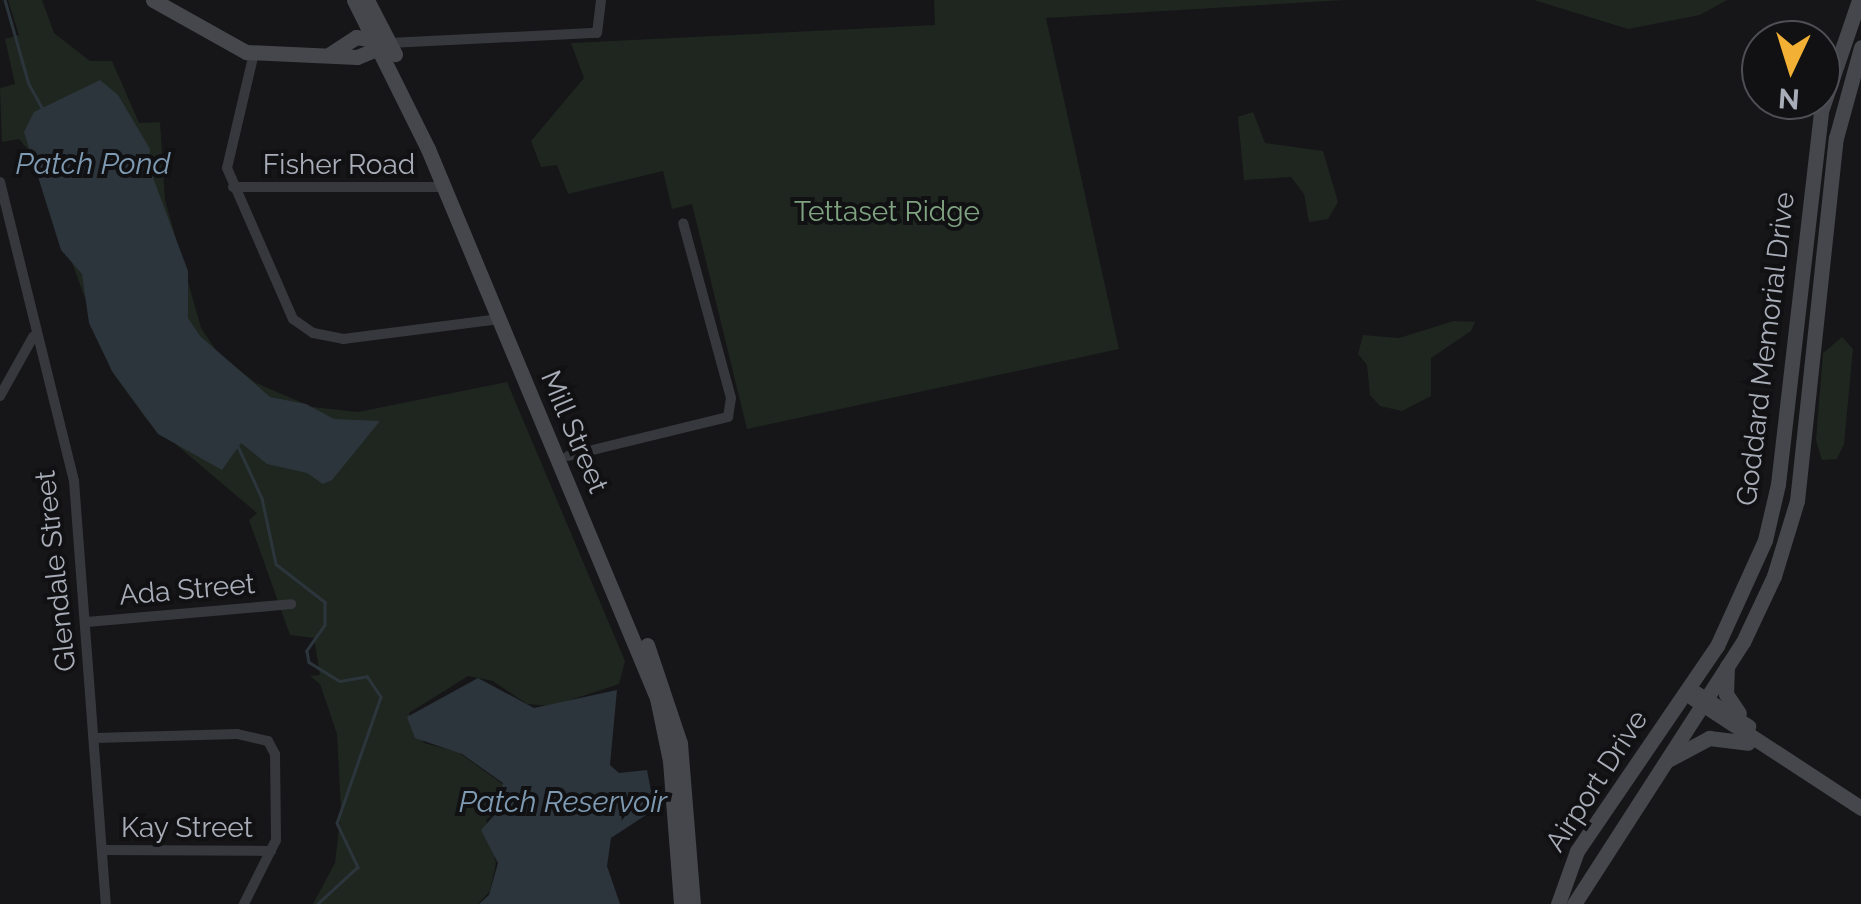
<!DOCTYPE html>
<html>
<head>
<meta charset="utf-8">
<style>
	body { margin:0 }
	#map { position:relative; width:1861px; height:904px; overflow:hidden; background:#161618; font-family:Raleway,sans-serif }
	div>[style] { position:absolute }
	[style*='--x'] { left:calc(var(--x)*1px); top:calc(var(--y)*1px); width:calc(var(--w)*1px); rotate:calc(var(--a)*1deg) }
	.green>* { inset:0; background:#1e261f }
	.water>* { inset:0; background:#2c353c }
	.stream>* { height:2.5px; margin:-1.25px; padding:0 1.25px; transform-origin:1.25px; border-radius:1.25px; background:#2c353c }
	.street>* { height:10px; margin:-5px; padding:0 5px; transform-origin:5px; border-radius:5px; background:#37383d }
	.secondary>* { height:15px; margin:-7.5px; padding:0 7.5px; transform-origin:7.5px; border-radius:7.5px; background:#45474d }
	span { translate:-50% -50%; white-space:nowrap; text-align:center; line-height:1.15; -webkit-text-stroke:8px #111113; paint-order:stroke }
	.street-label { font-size:28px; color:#a8adb8 }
	.park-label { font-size:28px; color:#7fa381 }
	.water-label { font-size:30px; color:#7f9bb3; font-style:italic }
	.north { position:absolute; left:1741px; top:20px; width:100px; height:100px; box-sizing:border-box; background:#111113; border:2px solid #4d4f55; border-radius:50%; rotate:184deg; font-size:28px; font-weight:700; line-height:40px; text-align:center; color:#a8adb8 }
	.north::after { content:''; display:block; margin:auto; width:35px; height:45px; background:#f2b134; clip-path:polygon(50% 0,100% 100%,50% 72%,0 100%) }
</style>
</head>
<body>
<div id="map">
	<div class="green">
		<div style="clip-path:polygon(8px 0,42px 0,54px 33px,90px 61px,112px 61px,139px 123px,160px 122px,165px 200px,201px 328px,218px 353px,256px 383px,312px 407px,358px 412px,507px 382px,625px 661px,619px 684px,552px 706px,527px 704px,493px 681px,468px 676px,409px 713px,424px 743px,458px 752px,504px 785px,499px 809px,486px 820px,496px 863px,490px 891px,478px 904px,313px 904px,335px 863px,341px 810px,337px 734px,320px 684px,310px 676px,320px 675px,314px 638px,290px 635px,249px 520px,257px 513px,147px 420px,112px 372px,33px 156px,19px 139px,2px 142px,0 88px,15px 84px,5px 39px,19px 35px)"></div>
		<div style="clip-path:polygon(934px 0,1345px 0,1046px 18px,1119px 349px,747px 429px,692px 204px,672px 209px,663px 171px,568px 194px,557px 165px,541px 167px,531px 141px,584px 78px,571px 43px,935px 25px)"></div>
		<div style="clip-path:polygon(1534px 0,1727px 0,1700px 15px,1628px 29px)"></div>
		<div style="clip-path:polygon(1253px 112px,1265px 143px,1323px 151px,1338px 202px,1328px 219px,1309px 222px,1304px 194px,1291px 177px,1244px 180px,1238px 117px)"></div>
		<div style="clip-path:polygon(1454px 321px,1475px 322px,1471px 331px,1431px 358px,1431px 396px,1402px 411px,1380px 406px,1370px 395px,1367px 365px,1358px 354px,1363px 335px,1399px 338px)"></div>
		<div style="clip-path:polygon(1842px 337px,1853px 349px,1844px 444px,1837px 459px,1822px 460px,1816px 440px,1823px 353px)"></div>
	</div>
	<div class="water">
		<div style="clip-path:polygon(100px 80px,118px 95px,150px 149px,149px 167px,188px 271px,188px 318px,200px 336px,270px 397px,306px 404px,334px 419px,380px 421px,332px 480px,323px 484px,307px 473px,267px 464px,241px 443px,222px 470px,158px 434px,112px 371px,89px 323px,82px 274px,61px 250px,24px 132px,34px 112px)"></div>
		<div style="clip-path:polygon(478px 678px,534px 708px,617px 690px,610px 765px,619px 773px,647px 770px,651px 791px,649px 813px,611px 838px,607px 866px,620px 904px,479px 904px,489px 895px,498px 863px,481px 830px,498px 811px,503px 783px,462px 754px,415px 738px,407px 717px)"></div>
	</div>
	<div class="stream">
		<div style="--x:5;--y:0;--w:87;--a:74.1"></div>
		<div style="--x:29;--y:84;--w:31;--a:61"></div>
		<div style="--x:237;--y:444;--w:60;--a:65.2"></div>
		<div style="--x:262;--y:498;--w:67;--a:78"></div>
		<div style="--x:276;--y:564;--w:62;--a:37.8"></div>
		<div style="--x:325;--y:602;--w:23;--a:90"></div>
		<div style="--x:325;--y:625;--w:32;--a:125"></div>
		<div style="--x:307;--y:651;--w:11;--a:80"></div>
		<div style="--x:309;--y:662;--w:36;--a:32"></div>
		<div style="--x:340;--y:681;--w:27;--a:-10"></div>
		<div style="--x:367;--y:676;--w:25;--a:56"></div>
		<div style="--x:381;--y:697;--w:133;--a:109.2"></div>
		<div style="--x:337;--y:823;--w:49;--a:64.5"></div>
		<div style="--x:358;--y:867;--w:54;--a:137.2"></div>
	</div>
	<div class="street">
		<div style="--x:389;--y:43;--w:208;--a:-2.8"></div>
		<div style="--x:597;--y:33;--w:33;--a:-83"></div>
		<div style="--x:254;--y:53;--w:118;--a:103.2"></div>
		<div style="--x:227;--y:168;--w:165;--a:66.4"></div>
		<div style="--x:293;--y:319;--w:24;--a:35"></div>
		<div style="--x:313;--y:333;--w:31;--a:11"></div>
		<div style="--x:343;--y:339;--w:158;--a:-7.3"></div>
		<div style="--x:0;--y:182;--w:308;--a:76.1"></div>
		<div style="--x:74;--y:481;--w:424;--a:85.7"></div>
		<div style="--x:233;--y:187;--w:211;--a:0"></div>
		<div style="--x:0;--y:396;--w:68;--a:-60.8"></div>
		<div style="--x:568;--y:456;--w:165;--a:-13.7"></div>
		<div style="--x:728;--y:417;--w:19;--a:-81"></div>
		<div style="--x:731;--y:398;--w:181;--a:-105.3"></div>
		<div style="--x:87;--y:622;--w:205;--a:-5"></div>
		<div style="--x:95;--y:738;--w:142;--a:-1.6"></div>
		<div style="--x:237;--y:734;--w:32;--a:13"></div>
		<div style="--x:268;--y:741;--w:15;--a:62"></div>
		<div style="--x:275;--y:754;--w:86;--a:89.3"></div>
		<div style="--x:276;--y:840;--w:72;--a:116.6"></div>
		<div style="--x:102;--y:850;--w:169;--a:0.3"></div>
	</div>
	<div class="secondary">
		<div style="--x:153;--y:0;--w:107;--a:29.2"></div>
		<div style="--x:246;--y:52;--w:111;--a:2.6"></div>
		<div style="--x:357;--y:57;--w:31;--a:-22"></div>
		<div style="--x:354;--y:0;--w:166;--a:63.6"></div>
		<div style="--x:428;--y:149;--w:595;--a:67.36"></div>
		<div style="--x:657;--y:698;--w:64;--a:78.3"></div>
		<div style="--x:670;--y:761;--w:143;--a:85.6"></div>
		<div style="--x:367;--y:0;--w:61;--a:62.6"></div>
		<div style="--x:330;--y:54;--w:31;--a:-33"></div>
		<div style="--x:356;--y:37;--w:24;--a:9"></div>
		<div style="--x:647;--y:645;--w:103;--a:71.4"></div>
		<div style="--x:680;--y:743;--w:162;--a:85.4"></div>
		<div style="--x:1727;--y:666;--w:28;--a:92"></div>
		<div style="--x:1726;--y:694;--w:23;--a:56"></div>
		<div style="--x:1696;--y:693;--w:62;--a:32.4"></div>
		<div style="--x:1693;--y:698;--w:201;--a:33.2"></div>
		<div style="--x:1668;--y:760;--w:47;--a:-28.2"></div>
		<div style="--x:1709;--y:738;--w:39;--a:7"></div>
		<div style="--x:1558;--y:904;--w:56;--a:-70.3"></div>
		<div style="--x:1577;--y:851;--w:248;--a:-55.7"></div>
		<div style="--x:1717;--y:646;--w:116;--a:-65.6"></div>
		<div style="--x:1765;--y:540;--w:57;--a:-76.9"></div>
		<div style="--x:1778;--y:484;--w:375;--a:-83.4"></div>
		<div style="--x:1821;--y:111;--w:117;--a:-71.1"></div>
		<div style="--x:1574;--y:904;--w:312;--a:-57.2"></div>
		<div style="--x:1743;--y:642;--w:73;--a:-64.8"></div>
		<div style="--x:1774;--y:576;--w:78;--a:-73"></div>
		<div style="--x:1797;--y:501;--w:365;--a:-83.9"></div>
		<div style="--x:1836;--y:138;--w:94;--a:-74.6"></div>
	</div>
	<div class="street-label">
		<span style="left:339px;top:165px">Fisher Road</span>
		<span style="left:1766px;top:349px;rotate:-83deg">Goddard Memorial Drive</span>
		<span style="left:574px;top:432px;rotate:67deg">Mill Street</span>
		<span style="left:56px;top:571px;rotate:-96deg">Glendale Street</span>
		<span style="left:187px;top:590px;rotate:-5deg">Ada Street</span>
		<span style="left:1597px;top:781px;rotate:-57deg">Airport Drive</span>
		<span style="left:187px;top:828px">Kay Street</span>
	</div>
	<div class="park-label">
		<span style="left:887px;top:212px">Tettaset Ridge</span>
	</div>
	<div class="water-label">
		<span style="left:93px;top:164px">Patch Pond</span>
		<span style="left:563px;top:802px">Patch Reservoir</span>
	</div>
	<div class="north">N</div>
</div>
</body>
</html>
